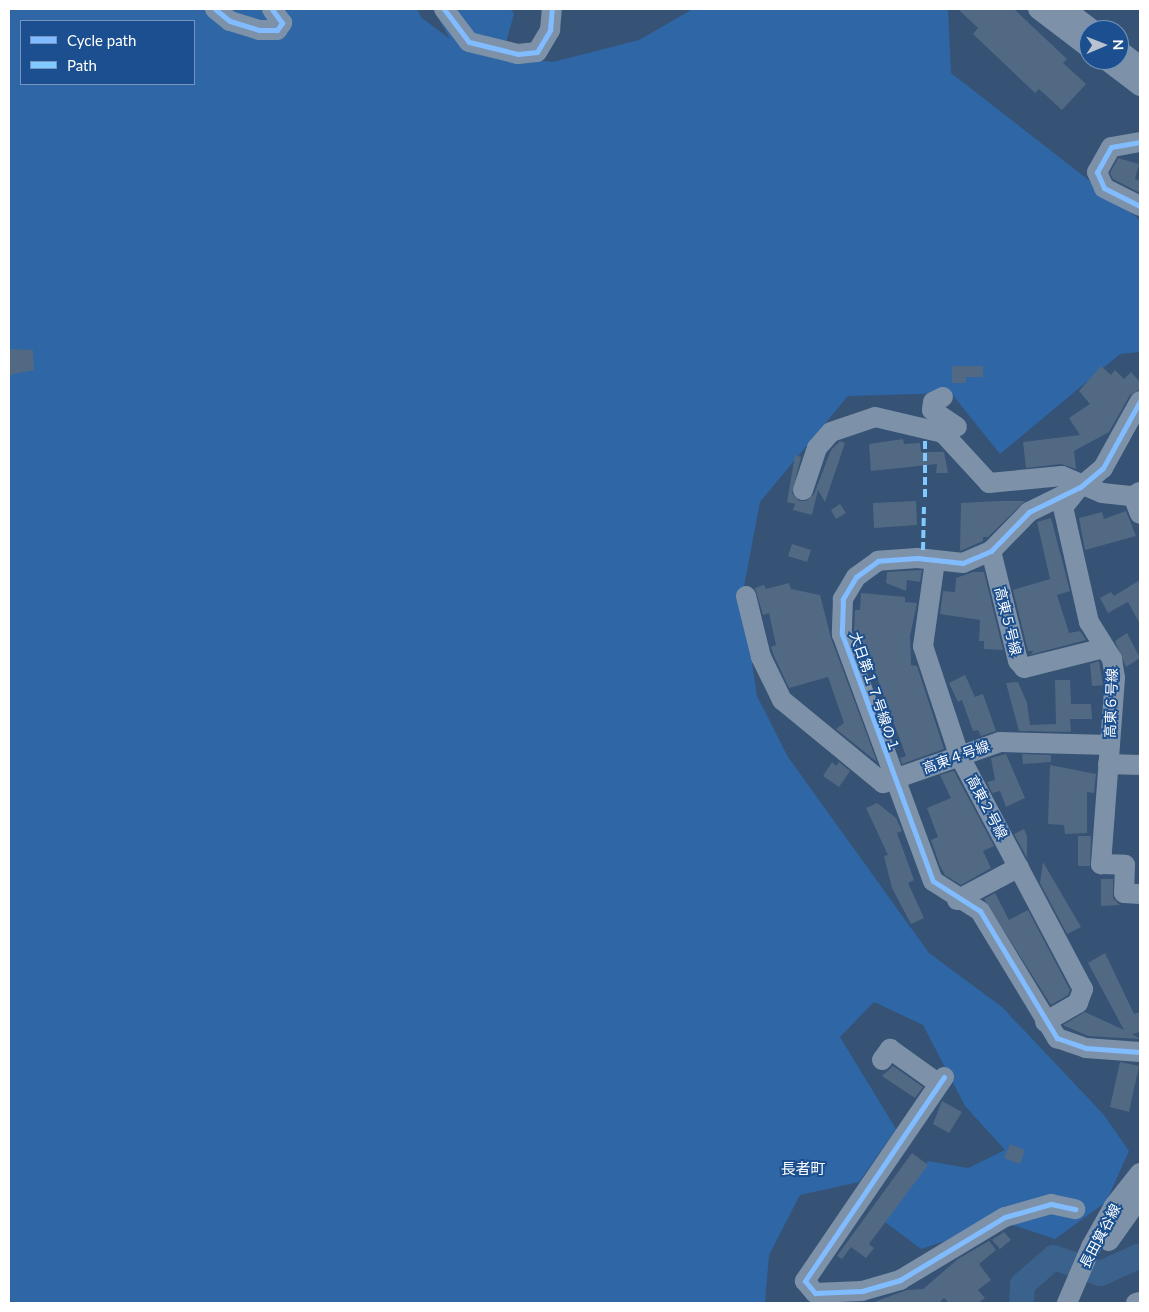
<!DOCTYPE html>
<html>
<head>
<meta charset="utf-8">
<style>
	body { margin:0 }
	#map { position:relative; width:1149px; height:1312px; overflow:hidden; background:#365274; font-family:Lato,"Noto Sans JP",sans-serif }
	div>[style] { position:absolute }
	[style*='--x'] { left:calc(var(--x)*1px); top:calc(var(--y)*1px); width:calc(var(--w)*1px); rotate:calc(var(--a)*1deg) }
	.green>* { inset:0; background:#2f66a5 }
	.river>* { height:25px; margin:-12.5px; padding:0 12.5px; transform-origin:12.5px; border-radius:12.5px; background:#3b618d }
	.building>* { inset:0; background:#526984 }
	.minor>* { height:20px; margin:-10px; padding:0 10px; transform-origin:10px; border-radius:10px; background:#7d92a8 }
	.quiet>* { height:4px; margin-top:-2px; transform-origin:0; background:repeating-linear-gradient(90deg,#80caff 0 8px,transparent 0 12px) }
	.cycleway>* { height:5px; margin:-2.5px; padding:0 2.5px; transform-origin:2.5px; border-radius:2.5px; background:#80bcff }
	span { translate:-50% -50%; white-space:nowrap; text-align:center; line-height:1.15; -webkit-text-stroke:4px #1b4f8f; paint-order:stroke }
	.street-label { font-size:14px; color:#fff }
	.neighbourhood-label { font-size:15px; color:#fff }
	.frame { position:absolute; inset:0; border:10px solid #fff; pointer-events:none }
	.legend { position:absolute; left:20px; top:20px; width:175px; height:65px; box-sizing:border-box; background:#1b4f8f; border:1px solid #7695bc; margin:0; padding:6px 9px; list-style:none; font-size:15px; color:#fff }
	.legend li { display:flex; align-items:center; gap:10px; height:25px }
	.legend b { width:25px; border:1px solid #7695bc }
	.north { position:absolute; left:1079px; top:20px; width:50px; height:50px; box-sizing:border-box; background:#1b4f8f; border:1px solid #7695bc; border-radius:50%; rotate:89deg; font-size:14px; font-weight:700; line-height:20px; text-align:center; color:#fff }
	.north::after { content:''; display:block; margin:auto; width:18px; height:22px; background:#b9c2ce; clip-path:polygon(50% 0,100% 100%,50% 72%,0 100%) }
</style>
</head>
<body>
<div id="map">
	<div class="green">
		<div style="clip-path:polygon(evenodd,9px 9px,417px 9px,422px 18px,450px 39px,433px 9px,511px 9px,514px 14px,502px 57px,553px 62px,639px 40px,693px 9px,948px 9px,951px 73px,1140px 220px,1140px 352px,1120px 354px,1000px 454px,951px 393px,848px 396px,760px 502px,742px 597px,757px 696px,788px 757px,929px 953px,1002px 1007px,1104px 1115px,1129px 1151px,1106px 1202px,1055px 1239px,1004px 1222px,921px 1249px,881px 1219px,928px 1161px,968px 1168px,1005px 1150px,965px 1106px,923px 1025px,874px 1002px,840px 1037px,896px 1129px,859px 1182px,800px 1195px,769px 1255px,765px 1303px,9px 1303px,9px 9px,21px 21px,194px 21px,194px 84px,21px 84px,21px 21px)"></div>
	</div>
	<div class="river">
		<div style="--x:1021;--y:1303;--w:19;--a:-87"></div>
		<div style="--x:1022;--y:1284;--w:41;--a:-41.1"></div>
		<div style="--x:1053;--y:1257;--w:50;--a:18.8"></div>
		<div style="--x:1100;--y:1273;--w:44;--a:-24.2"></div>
	</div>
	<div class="building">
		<div style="clip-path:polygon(958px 9px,1014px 9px,1067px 59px,1063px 63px,1086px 84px,1062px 110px,1039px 89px,1035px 93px,973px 34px,978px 28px)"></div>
		<div style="clip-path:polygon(1118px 158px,1139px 164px,1135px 179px,1140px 181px,1140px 193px,1113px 179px,1110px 173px)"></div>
		<div style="clip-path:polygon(9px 349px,33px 350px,34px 370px,9px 375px)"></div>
		<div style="clip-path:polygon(952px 366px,983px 366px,983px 377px,966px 377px,966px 383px,952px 383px)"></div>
		<div style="clip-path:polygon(1101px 366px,1111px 375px,1115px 370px,1124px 379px,1131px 372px,1140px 382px,1140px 389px,1130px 395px,1109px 432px,1074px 451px,1076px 469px,1061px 464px,1026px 468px,1023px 442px,1080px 435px,1069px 418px,1090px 404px,1079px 391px)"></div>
		<div style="clip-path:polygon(903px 439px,904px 444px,920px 443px,921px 452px,944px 452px,948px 473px,936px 473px,937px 464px,871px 471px,869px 444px)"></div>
		<div style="clip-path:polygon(840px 441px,845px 443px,825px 502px,818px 490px,812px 515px,793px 510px,795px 504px,787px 502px,795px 455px,801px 457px,792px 493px,799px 501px,806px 501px,814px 494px,831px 450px)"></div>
		<div style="clip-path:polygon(916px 501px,917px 525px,874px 528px,873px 503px)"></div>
		<div style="clip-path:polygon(1000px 501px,1025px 501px,988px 537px,983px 537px,983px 541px,960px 551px,961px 503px)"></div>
		<div style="clip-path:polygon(840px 504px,846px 513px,836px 519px,831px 510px)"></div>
		<div style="clip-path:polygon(1126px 511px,1136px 536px,1085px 550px,1079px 518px,1102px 512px,1104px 519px)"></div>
		<div style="clip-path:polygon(1051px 518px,1070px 591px,1057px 595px,1069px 633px,1080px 631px,1086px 640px,1029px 655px,1034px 651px,1028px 651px,1013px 590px,1050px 579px,1037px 522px)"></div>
		<div style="clip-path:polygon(792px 544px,811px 550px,807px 562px,788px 556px)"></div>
		<div style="clip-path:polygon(922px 570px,920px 582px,907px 580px,906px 591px,886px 583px,887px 572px)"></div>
		<div style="clip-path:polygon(973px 572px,984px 572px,1003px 650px,984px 649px,984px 641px,979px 641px,980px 620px,940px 614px,943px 591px,955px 592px,956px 578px)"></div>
		<div style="clip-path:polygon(1140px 580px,1140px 624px,1128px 602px,1108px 613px,1100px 598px,1111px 592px,1114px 596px)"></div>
		<div style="clip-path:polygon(789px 583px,791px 589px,820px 595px,831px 638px,877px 762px,836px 729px,844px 723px,828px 677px,789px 688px,774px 656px,771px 647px,776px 645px,769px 613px,763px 615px,755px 588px,764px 585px,766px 589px)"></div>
		<div style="clip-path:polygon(861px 593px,905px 597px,905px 602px,917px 603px,910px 636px,911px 665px,917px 666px,944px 749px,902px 764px,900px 758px,906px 756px,873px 667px,854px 633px,855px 610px,860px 610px)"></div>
		<div style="clip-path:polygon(1127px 633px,1140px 658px,1126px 667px,1115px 641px)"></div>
		<div style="clip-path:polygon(1099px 661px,1103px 685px,1092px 686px,1090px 664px)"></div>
		<div style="clip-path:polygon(965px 675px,975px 697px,983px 694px,996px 731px,981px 736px,978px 730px,973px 731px,962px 700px,958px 702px,949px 683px)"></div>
		<div style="clip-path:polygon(1055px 680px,1070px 680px,1071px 704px,1091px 704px,1092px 719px,1070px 719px,1071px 732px,1019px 731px,1006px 683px,1018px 682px,1027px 703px,1030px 725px,1056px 724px)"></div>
		<div style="clip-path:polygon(1006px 754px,1025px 798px,1006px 807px,1000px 791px,992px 793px,987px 782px,995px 780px,991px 758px)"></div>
		<div style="clip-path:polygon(1022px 754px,1051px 755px,1051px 762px,1023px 764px)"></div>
		<div style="clip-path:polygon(832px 762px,836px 766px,839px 762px,850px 771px,839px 787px,823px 776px)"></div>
		<div style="clip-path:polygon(1050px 765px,1096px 774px,1094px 793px,1087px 792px,1087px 833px,1065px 834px,1064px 825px,1048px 824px)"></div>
		<div style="clip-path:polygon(954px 771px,994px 846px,983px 851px,991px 868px,961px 885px,945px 875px,940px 866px,931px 840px,938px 837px,927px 808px,951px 798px,940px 775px)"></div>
		<div style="clip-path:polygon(877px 803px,896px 818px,902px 831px,897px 833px,914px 880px,908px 883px,924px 918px,911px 924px,892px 888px,884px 856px,888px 855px,866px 808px)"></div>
		<div style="clip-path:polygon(1024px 829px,1027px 836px,1027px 858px,1014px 834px)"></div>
		<div style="clip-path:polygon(1078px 836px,1091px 836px,1090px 866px,1078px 866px)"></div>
		<div style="clip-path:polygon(1043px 862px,1081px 927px,1067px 934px,1040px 883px)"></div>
		<div style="clip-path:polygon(1101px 879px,1113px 879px,1113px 898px,1120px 905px,1101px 906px)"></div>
		<div style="clip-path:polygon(995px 893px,1009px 920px,1028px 910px,1070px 990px,1068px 995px,1051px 1005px,984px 899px)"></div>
		<div style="clip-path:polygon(1105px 953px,1134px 1014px,1140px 1012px,1140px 1032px,1132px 1034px,1140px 1039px,1088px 1036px,1063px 1025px,1085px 1012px,1124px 1030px,1088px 963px)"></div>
		<div style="clip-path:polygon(1120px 1062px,1139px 1066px,1129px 1112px,1110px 1107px)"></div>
		<div style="clip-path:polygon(893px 1066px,923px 1087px,915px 1098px,882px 1076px)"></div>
		<div style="clip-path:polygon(942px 1101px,962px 1112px,949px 1133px,933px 1124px)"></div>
		<div style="clip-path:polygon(1010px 1144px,1025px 1150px,1020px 1164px,1004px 1158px)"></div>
		<div style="clip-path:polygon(912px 1153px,928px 1165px,869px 1244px,874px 1248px,866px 1258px,851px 1247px,842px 1259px,837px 1256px)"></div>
		<div style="clip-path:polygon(1004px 1232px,1011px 1240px,1000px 1249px,992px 1240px)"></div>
		<div style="clip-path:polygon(989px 1241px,996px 1250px,979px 1264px,991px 1280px,978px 1290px,985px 1298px,978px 1303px,949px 1303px,944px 1298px,939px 1303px,871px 1303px,907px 1290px,923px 1289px,958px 1259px)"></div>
	</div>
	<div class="minor">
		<div style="--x:215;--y:9;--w:19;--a:39"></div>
		<div style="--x:230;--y:21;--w:30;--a:17"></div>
		<div style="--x:259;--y:30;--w:18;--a:0"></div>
		<div style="--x:277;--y:30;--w:9;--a:-54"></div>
		<div style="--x:282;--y:23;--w:17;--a:-126"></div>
		<div style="--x:444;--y:9;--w:41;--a:52.9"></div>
		<div style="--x:469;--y:42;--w:50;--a:13.8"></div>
		<div style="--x:518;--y:54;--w:19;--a:-6"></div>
		<div style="--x:537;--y:52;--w:26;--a:-59"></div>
		<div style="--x:550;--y:30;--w:21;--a:-85"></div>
		<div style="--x:1038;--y:9;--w:64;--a:37.4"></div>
		<div style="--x:1065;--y:9;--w:35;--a:37"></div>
		<div style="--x:1119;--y:50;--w:26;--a:37"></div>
		<div style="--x:1106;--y:60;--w:43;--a:37.4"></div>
		<div style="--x:1140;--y:142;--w:29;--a:170"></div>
		<div style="--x:1111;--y:147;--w:29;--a:119"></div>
		<div style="--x:1097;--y:172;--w:17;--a:66"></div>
		<div style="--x:1104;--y:188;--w:40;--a:26.6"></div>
		<div style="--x:943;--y:397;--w:11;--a:153"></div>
		<div style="--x:933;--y:402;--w:8;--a:97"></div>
		<div style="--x:932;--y:410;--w:30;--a:34"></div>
		<div style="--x:1140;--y:401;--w:77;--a:118.9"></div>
		<div style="--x:1103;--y:468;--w:30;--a:140"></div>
		<div style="--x:1080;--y:487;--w:57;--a:153.9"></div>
		<div style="--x:1029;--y:512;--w:54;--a:134.3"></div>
		<div style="--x:991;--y:551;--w:30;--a:157"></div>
		<div style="--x:963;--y:563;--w:46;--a:-173.8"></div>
		<div style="--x:917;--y:558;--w:39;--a:176"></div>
		<div style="--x:878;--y:561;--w:27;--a:144"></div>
		<div style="--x:856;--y:577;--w:26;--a:121"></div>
		<div style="--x:843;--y:599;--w:35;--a:92"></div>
		<div style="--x:842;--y:634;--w:263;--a:69.8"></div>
		<div style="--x:933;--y:881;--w:56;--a:32.6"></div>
		<div style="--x:980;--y:911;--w:149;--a:58.8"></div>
		<div style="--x:1057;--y:1038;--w:31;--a:19"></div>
		<div style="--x:1086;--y:1048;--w:54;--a:4.2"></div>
		<div style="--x:803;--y:490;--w:44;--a:-71.6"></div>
		<div style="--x:817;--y:448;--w:21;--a:-49"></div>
		<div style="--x:831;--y:432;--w:46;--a:-18.8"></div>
		<div style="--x:875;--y:417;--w:70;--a:13.2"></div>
		<div style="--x:943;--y:433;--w:68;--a:47.4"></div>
		<div style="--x:989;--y:483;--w:73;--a:-5.5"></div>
		<div style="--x:1062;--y:476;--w:43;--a:23"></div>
		<div style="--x:1102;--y:493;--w:31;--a:6"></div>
		<div style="--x:1133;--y:496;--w:8;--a:-30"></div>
		<div style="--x:1077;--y:490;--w:22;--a:129"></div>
		<div style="--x:1063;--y:507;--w:118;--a:77.3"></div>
		<div style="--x:1089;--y:622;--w:44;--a:58.1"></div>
		<div style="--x:1112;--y:659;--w:19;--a:81"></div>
		<div style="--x:1115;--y:678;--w:187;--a:94.3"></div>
		<div style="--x:1101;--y:864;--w:24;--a:2"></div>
		<div style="--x:1125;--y:865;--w:28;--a:92"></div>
		<div style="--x:1124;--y:893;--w:16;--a:4"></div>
		<div style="--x:1133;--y:496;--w:19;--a:69"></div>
		<div style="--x:991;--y:551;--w:113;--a:76.2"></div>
		<div style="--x:1018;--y:661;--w:9;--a:49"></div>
		<div style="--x:1024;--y:668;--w:82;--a:-14"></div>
		<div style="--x:935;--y:561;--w:86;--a:98"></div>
		<div style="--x:923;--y:646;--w:115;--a:71.7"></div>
		<div style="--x:959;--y:755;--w:265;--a:62.1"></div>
		<div style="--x:1083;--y:989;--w:15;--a:110"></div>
		<div style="--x:1078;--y:1003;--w:38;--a:150"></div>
		<div style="--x:746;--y:596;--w:63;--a:76.2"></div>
		<div style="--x:761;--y:657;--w:48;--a:64"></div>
		<div style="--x:782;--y:700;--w:131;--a:39.4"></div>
		<div style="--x:883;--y:783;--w:124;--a:-19.3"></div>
		<div style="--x:1000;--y:742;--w:110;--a:1.6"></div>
		<div style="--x:1108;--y:764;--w:32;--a:2"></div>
		<div style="--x:957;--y:900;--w:70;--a:-28"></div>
		<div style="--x:882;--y:1060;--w:14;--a:-54"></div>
		<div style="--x:890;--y:1049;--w:60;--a:35.5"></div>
		<div style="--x:944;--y:1077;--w:247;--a:124.3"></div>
		<div style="--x:805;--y:1281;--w:16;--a:50"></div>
		<div style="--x:815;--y:1293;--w:47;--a:-2.4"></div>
		<div style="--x:862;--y:1291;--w:40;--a:-16"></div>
		<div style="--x:900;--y:1280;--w:122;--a:-31"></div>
		<div style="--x:1005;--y:1217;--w:48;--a:-15.8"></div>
		<div style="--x:1051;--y:1204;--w:25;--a:12"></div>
		<div style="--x:1109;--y:1241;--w:54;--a:-54.8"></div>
		<div style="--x:1067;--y:1303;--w:61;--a:-66.8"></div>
		<div style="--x:1091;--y:1247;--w:47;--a:-60.7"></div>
		<div style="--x:1114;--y:1206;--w:42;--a:-51.8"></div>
		<div style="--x:1136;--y:1303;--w:4;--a:-14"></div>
	</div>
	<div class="quiet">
		<div style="--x:925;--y:497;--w:57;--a:-90"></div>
		<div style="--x:923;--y:550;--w:43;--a:-88.7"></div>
	</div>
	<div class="cycleway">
		<div style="--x:215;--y:9;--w:19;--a:39"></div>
		<div style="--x:230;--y:21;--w:30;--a:17"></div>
		<div style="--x:259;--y:30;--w:18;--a:0"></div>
		<div style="--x:277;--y:30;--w:9;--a:-54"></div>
		<div style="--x:282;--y:23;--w:17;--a:-126"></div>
		<div style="--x:444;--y:9;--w:41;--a:52.9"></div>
		<div style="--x:469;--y:42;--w:50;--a:13.8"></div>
		<div style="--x:518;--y:54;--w:19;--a:-6"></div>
		<div style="--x:537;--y:52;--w:26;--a:-59"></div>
		<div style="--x:550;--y:30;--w:21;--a:-85"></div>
		<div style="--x:1140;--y:142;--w:29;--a:170"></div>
		<div style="--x:1111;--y:147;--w:29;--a:119"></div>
		<div style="--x:1097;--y:172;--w:17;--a:66"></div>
		<div style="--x:1104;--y:188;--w:40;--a:26.6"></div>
		<div style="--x:1140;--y:401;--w:77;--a:118.9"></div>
		<div style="--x:1103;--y:468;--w:30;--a:140"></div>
		<div style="--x:1080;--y:487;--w:57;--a:153.9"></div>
		<div style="--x:1029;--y:512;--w:54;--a:134.3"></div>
		<div style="--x:991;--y:551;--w:30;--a:157"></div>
		<div style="--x:963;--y:563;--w:46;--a:-173.8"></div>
		<div style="--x:917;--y:558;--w:39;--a:176"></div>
		<div style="--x:878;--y:561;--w:27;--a:144"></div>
		<div style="--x:856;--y:577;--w:26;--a:121"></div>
		<div style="--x:843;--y:599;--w:35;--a:92"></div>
		<div style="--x:842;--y:634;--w:263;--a:69.8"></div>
		<div style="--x:933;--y:881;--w:56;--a:32.6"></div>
		<div style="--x:980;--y:911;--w:149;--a:58.8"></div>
		<div style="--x:1057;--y:1038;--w:31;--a:19"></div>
		<div style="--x:1086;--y:1048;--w:54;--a:4.2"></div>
		<div style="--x:944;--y:1077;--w:247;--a:124.3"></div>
		<div style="--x:805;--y:1281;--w:16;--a:50"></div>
		<div style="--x:815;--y:1293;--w:47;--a:-2.4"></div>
		<div style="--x:862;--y:1291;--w:40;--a:-16"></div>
		<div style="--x:900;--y:1280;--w:122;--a:-31"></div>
		<div style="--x:1005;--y:1217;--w:48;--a:-15.8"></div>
		<div style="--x:1051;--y:1204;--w:25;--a:12"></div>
	</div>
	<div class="street-label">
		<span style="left:1008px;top:621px;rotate:76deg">高東５号線</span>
		<span style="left:875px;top:692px;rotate:71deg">大日第１７号線の１</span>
		<span style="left:1111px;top:703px;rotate:-88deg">高東６号線</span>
		<span style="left:956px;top:757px;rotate:-20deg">高東４号線</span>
		<span style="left:987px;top:807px;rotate:62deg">高東２号線</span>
		<span style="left:1100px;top:1236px;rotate:-62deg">長田箕谷線</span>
	</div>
	<div class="neighbourhood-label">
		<span style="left:803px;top:1169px">長者町</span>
	</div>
	<div class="frame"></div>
	<ul class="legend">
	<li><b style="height:6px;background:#80bcff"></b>Cycle path</li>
	<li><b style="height:6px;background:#80caff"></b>Path</li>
	</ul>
	<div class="north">N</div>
</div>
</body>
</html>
